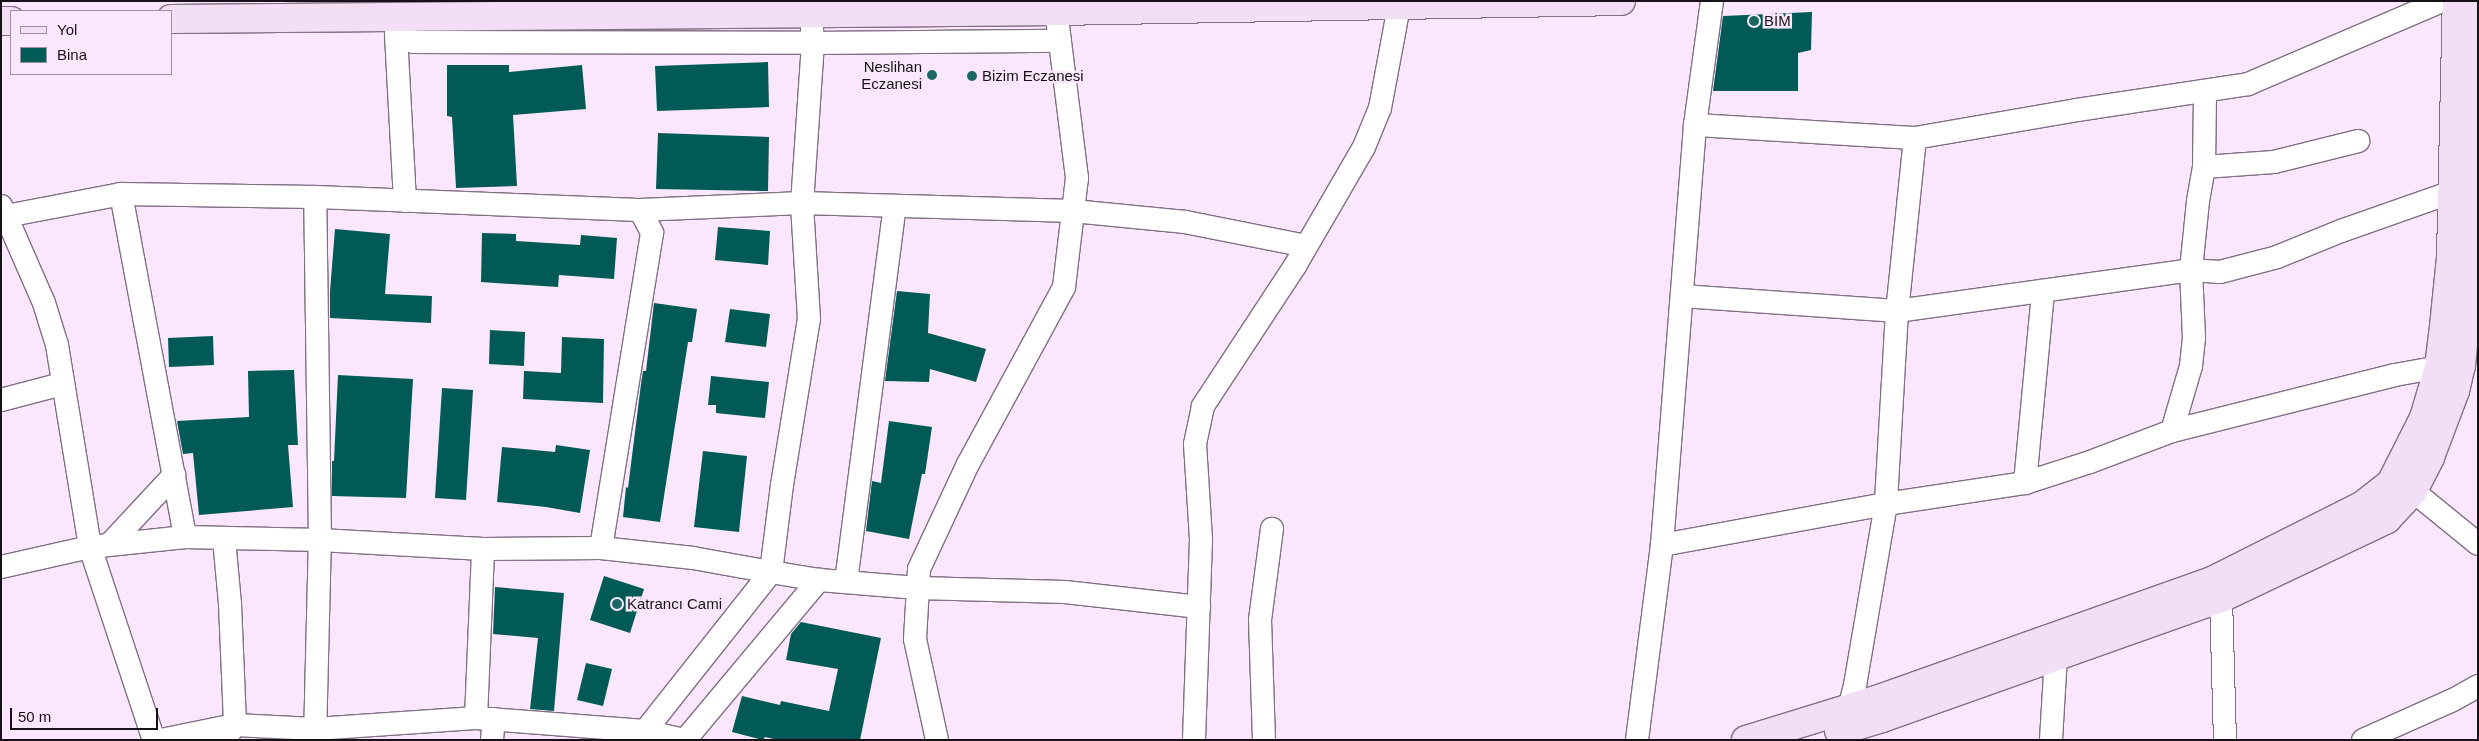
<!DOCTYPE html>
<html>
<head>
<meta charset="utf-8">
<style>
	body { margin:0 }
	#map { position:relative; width:2479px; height:741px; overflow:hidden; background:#fae7fd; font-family:Helvetica,sans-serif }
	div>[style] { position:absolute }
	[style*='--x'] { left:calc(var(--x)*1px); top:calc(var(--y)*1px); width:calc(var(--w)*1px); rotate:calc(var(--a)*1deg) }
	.building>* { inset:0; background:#015a55 }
	.roads { filter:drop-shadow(1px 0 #817083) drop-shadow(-1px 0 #817083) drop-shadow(0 1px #817083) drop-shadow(0 -1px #817083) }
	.street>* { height:22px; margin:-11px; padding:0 11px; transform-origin:11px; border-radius:11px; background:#fff }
	.secondary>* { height:28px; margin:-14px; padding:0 14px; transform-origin:14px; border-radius:14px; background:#f2dff5 }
	.dots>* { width:14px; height:14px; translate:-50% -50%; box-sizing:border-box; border:2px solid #fae7fd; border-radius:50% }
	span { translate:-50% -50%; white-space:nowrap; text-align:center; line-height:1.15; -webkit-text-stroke:5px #fae7fd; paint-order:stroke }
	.poi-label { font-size:15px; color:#181119 }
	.left { translate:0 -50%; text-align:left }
	.right { translate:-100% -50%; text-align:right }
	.frame { position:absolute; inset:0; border:2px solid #181119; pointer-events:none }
	.legend { position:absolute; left:10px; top:10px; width:162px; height:65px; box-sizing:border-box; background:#fae7fd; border:1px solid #a091a2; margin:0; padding:6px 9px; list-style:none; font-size:15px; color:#181119 }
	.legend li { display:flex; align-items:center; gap:10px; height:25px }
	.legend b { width:25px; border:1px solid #a091a2 }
	.scale { position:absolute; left:10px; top:708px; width:148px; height:22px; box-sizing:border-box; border:2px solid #181119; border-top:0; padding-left:6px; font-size:15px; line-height:18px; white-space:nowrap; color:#181119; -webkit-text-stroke:4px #fae7fd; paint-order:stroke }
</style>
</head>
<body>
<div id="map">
	<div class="building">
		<div style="clip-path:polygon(1812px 12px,1811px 50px,1798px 53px,1798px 91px,1713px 91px,1723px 16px)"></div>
		<div style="clip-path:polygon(768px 62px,769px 107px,657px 111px,655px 66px)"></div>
		<div style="clip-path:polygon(447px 65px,509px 65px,509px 72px,582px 65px,586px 109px,513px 115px,517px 186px,456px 188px,452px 117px,447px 116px)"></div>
		<div style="clip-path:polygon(658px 133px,769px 137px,768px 191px,656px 189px)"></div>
		<div style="clip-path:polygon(718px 227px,770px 231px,768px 265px,715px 260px)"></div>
		<div style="clip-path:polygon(335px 229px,390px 234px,385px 294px,432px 296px,431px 323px,330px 318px,330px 291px)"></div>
		<div style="clip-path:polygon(482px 233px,516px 234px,516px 241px,580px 245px,581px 235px,617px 238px,614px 279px,559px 275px,558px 287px,481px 282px)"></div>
		<div style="clip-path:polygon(897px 291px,930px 294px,928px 333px,986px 349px,976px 382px,930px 369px,929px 382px,885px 381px)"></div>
		<div style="clip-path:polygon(654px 303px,697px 309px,692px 342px,688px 342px,660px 522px,623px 517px,626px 487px,628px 488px,641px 384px,643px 371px,646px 371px)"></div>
		<div style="clip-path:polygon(730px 309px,770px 314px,766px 347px,725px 342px)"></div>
		<div style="clip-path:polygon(490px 330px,525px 332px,524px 366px,489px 364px)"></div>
		<div style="clip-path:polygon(213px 336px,214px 365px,169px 367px,168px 338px)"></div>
		<div style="clip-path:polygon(562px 337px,604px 339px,603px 403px,523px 399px,524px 371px,561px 373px)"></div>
		<div style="clip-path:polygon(294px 370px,298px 445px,288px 445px,293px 507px,199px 515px,193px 453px,183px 454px,177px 421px,249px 417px,248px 371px)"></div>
		<div style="clip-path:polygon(338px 375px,413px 379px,406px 498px,332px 496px,332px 461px,334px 461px)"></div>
		<div style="clip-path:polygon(711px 376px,769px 382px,765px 418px,716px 413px,716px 405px,708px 405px)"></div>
		<div style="clip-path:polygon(442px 388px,473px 390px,466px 500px,435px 498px)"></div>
		<div style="clip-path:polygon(889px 421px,932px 427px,925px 474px,922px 474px,909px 539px,866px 531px,872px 481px,881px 483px)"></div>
		<div style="clip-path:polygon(556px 445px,590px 450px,580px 513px,546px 507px,497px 502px,502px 447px,555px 452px)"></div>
		<div style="clip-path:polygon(703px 451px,747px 456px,739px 532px,694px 527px)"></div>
		<div style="clip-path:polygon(604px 576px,644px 589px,630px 633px,590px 620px)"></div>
		<div style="clip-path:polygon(495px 587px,564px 593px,554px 711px,530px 709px,538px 638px,493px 634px)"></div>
		<div style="clip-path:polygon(801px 622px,881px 638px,860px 740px,778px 740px,765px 737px,763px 740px,732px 732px,742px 696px,780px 705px,781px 701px,829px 711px,838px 669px,786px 660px,791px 634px)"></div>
		<div style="clip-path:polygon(586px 663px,612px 669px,603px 706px,577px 700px)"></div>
	</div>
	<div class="roads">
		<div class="street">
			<div style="--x:812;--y:29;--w:14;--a:86"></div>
			<div style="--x:813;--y:43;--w:247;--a:-0.5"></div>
			<div style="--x:1695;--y:125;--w:220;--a:3.4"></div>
			<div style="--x:1915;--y:138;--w:174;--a:95.9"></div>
			<div style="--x:1897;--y:311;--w:297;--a:-7.9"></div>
			<div style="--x:2191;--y:270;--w:29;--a:4"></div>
			<div style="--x:2220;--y:272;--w:59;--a:-14.7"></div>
			<div style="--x:2277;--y:257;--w:69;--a:-22.1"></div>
			<div style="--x:2341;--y:231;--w:118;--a:-19.4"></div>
			<div style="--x:1915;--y:138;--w:164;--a:-9.8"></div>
			<div style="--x:2077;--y:110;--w:173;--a:-8.6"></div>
			<div style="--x:2248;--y:84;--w:211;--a:-23.2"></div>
			<div style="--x:2204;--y:167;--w:70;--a:-4.1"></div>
			<div style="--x:2274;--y:162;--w:87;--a:-14"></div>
			<div style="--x:121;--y:194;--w:349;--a:79.4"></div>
			<div style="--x:405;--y:201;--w:168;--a:-93.1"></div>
			<div style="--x:396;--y:33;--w:20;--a:27"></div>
			<div style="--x:414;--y:42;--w:399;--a:0.1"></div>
			<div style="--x:813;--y:43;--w:160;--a:93.9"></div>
			<div style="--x:802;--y:203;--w:271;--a:1.7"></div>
			<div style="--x:1073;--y:211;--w:113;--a:5.6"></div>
			<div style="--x:1185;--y:222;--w:123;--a:11.2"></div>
			<div style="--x:1;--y:206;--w:11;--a:63"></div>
			<div style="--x:6;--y:216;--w:117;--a:-10.8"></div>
			<div style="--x:121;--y:194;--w:194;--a:0.9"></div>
			<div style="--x:1;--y:217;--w:5;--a:-11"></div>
			<div style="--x:6;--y:216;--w:95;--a:66.4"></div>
			<div style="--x:44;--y:303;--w:44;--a:72.8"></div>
			<div style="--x:57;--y:345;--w:205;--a:80.7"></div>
			<div style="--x:90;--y:547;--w:203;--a:71.7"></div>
			<div style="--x:1682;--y:296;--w:216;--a:4"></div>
			<div style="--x:1897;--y:311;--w:193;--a:93.3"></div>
			<div style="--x:1886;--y:504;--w:141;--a:-8.6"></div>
			<div style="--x:2025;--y:483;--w:68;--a:-17.9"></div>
			<div style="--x:2090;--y:462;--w:88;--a:-20.7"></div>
			<div style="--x:2172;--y:431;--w:230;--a:-14.1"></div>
			<div style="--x:2395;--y:375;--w:45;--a:-10.3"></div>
			<div style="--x:1;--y:400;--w:63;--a:-14.7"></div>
			<div style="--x:2172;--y:431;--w:68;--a:-73.7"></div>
			<div style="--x:2191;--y:366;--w:28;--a:-84"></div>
			<div style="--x:2194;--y:338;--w:68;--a:-92.5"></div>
			<div style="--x:2191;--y:270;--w:69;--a:-84.2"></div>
			<div style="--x:2198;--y:201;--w:35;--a:-80"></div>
			<div style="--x:2204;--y:167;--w:76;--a:-89.2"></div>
			<div style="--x:2025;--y:483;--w:193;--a:-84.6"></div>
			<div style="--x:2397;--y:485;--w:17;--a:21"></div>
			<div style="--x:2413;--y:491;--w:84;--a:39.2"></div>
			<div style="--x:224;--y:539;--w:65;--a:84.7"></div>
			<div style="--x:230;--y:604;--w:121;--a:87.6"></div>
			<div style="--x:235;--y:725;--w:14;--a:126"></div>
			<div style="--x:109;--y:545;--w:96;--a:-47.1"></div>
			<div style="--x:1662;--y:545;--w:228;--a:-10.4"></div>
			<div style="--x:1886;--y:504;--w:184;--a:99.7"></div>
			<div style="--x:1855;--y:685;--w:37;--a:104"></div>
			<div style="--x:1;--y:567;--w:91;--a:-12.7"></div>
			<div style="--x:90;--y:547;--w:96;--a:-6"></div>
			<div style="--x:185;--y:537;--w:135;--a:1.3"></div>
			<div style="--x:320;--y:540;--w:163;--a:3.2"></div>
			<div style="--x:846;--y:582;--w:379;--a:-82.6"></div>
			<div style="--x:2221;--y:598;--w:142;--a:88.4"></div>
			<div style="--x:476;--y:718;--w:169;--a:-87.6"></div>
			<div style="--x:483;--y:549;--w:118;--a:-0.5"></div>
			<div style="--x:601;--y:548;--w:93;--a:6.2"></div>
			<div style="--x:693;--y:558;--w:79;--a:10.2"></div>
			<div style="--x:771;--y:572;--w:88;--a:-82.8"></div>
			<div style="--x:782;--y:485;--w:168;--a:-80.8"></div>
			<div style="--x:809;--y:319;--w:116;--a:-93.5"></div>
			<div style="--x:802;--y:203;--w:162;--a:177.5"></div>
			<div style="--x:640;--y:210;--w:26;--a:62"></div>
			<div style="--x:652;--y:233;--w:319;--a:99.2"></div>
			<div style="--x:161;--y:740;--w:76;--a:-11.5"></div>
			<div style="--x:235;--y:725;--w:80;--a:2.9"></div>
			<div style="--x:315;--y:729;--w:161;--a:-3.9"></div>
			<div style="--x:476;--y:718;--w:169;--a:4.4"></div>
			<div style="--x:315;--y:740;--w:200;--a:-88.6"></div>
			<div style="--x:320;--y:540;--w:343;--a:-90.8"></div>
			<div style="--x:315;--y:197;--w:325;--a:2.3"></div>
			<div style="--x:492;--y:740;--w:21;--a:-85"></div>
			<div style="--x:684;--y:740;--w:40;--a:-167"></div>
			<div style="--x:645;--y:731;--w:203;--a:-51.6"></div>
			<div style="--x:771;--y:572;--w:49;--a:9.5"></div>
			<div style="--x:819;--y:580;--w:99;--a:4.6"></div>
			<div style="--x:918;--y:588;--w:147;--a:1.6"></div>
			<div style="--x:1065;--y:592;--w:135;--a:6.4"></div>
			<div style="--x:685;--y:740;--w:209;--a:-50.1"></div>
			<div style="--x:937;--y:740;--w:103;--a:-102.3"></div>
			<div style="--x:915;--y:639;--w:70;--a:-86.7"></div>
			<div style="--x:919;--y:569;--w:116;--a:-65"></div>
			<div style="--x:968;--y:464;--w:201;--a:-61.5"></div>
			<div style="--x:1064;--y:287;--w:110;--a:-83.2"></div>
			<div style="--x:1077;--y:178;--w:178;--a:-97.1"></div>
			<div style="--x:1194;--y:740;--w:201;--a:-88"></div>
			<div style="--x:1201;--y:539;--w:95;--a:-93.6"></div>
			<div style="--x:1195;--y:444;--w:39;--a:-78"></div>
			<div style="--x:1203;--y:406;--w:168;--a:-56.7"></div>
			<div style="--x:1295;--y:266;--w:138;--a:-59.9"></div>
			<div style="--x:1364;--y:147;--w:42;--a:-67.7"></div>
			<div style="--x:1380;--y:108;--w:104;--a:-79.4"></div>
			<div style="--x:1264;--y:740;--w:120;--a:-91.9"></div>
			<div style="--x:1260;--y:620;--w:92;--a:-82.5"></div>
			<div style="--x:1637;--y:740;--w:197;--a:-82.7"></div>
			<div style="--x:1662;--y:545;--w:421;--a:-85.5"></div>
			<div style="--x:1695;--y:125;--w:125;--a:-82.2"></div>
			<div style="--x:2051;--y:740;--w:83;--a:-86.6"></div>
			<div style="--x:2363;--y:740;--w:98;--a:-24"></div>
			<div style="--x:2453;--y:700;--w:29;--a:-29"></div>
		</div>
		<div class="secondary">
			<div style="--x:171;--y:19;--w:885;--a:-0.52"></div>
			<div style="--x:1056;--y:11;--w:565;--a:-1.01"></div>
			<div style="--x:1;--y:21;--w:10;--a:0"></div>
			<div style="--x:1839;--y:731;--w:45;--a:-16.8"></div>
			<div style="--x:1882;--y:718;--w:360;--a:-19.5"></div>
			<div style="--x:2221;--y:598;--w:184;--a:-25.4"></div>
			<div style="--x:2387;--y:519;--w:38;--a:-47"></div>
			<div style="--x:2413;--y:491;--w:38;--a:-63"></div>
			<div style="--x:2430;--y:457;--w:71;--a:-69.3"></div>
			<div style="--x:2455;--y:391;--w:26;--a:-77"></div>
			<div style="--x:2461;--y:366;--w:96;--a:-84.6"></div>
			<div style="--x:2470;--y:270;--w:269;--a:-88.7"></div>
			<div style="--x:1746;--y:740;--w:136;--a:-17.1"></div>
			<div style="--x:1876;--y:700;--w:359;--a:-19.5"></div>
			<div style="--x:2214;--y:580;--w:167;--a:-26.7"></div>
			<div style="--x:2363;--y:505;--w:36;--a:-38"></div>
			<div style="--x:2391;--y:483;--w:73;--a:-63.1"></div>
			<div style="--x:2424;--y:418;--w:53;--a:-73.6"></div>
			<div style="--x:2439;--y:367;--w:31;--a:-83"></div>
			<div style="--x:2443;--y:336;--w:79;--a:-84.2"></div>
			<div style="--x:2451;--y:257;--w:256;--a:-88.7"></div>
		</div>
	</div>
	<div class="dots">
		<div style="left:1754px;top:21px;background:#1b6762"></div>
		<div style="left:932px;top:75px;background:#1b6762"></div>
		<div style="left:972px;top:76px;background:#1b6762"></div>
		<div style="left:617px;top:604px;background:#1b6762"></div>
	</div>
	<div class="poi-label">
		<span class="left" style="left:1764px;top:21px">BİM</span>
		<span class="right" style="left:922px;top:75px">Neslihan<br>Eczanesi</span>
		<span class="left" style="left:982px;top:76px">Bizim Eczanesi</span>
		<span class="left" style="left:627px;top:604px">Katrancı Cami</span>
	</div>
	<div class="frame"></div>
	<ul class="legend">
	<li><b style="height:6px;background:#f2dff5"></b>Yol</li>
	<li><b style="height:14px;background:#015a55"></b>Bina</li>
	</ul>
	<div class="scale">50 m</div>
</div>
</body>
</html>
